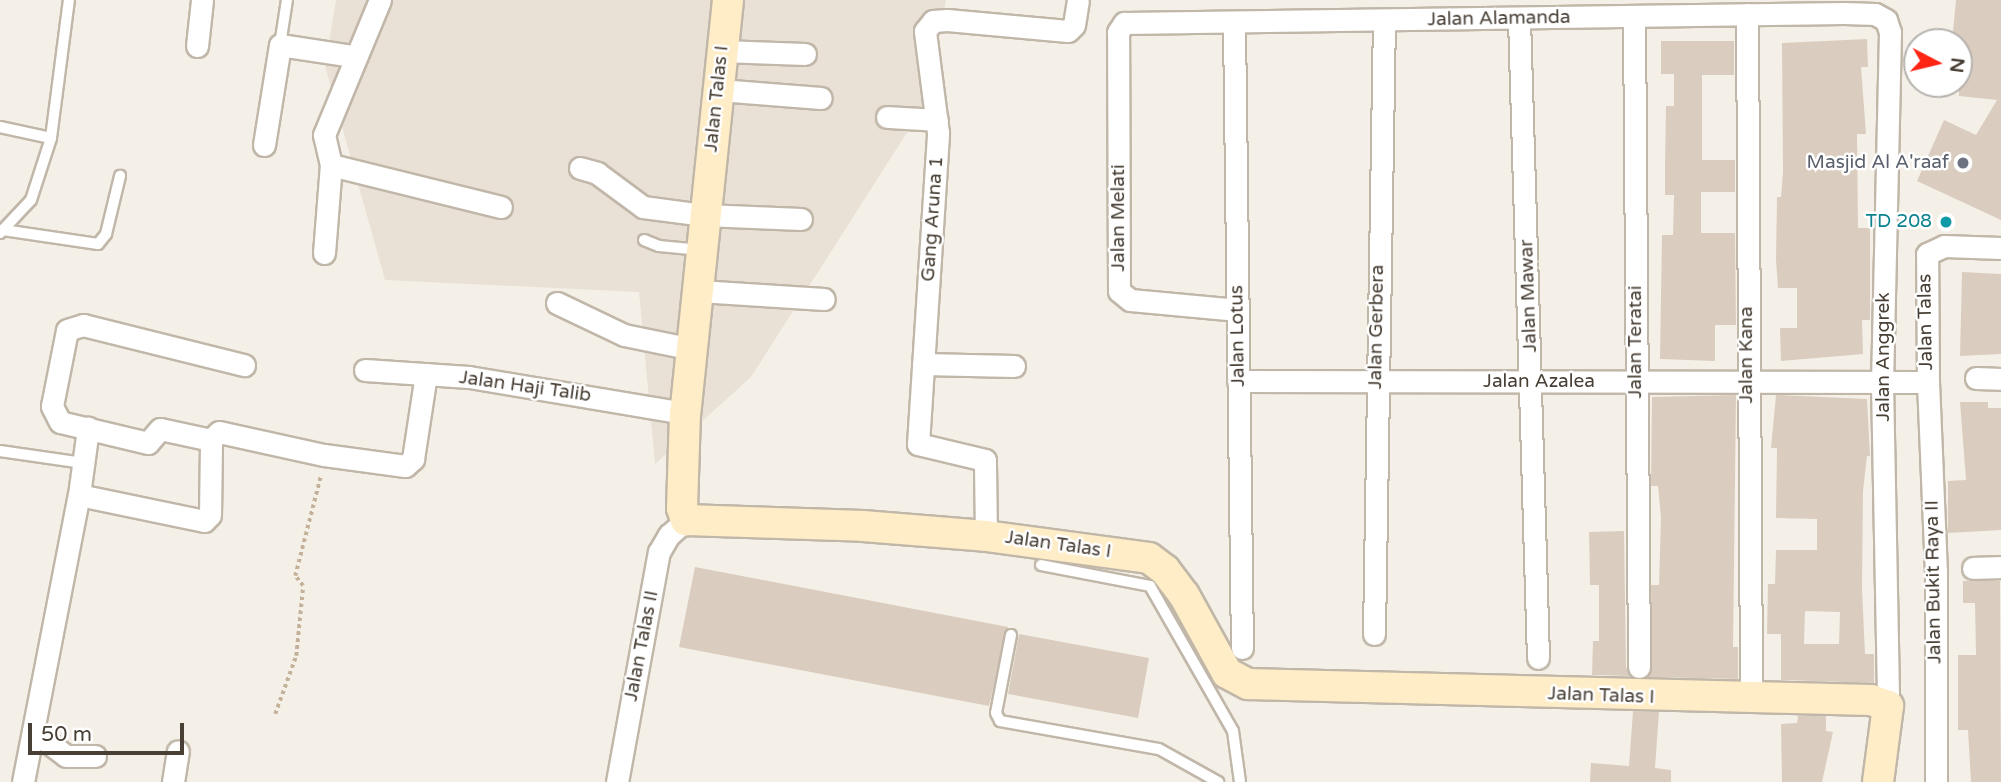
<!DOCTYPE html>
<html>
<head>
<meta charset="utf-8">
<style>
	body { margin:0 }
	#map { position:relative; width:2001px; height:782px; overflow:hidden; background:#f5f0e7; font-family:"Varela Round",sans-serif }
	div>[style] { position:absolute }
	[style*='--x'] { left:calc(var(--x)*1px); top:calc(var(--y)*1px); width:calc(var(--w)*1px); rotate:calc(var(--a)*1deg) }
	.residential>* { inset:0; background:#e9e1d5 }
	.building>* { inset:0; background:#dacdbf }
	.path>* { height:3.5px; margin-top:-1.75px; transform-origin:0; background:repeating-linear-gradient(90deg,#c4b199 0 3.5px,transparent 0 7px) }
	.roads { filter:drop-shadow(2px 0 #c1b7a9) drop-shadow(-2px 0 #c1b7a9) drop-shadow(0 2px #c1b7a9) drop-shadow(0 -2px #c1b7a9) }
	.lane>* { height:10px; margin:-5px; padding:0 5px; transform-origin:5px; border-radius:5px; background:#fff }
	.street>* { height:21px; margin:-10.5px; padding:0 10.5px; transform-origin:10.5px; border-radius:10.5px; background:#fff }
	.secondary>* { height:30px; margin:-15px; padding:0 15px; transform-origin:15px; border-radius:15px; background:#ffedc7 }
	.dots>* { width:19px; height:19px; translate:-50% -50%; box-sizing:border-box; border:4px solid #fff; border-radius:50% }
	span { translate:-50% -50%; white-space:nowrap; text-align:center; line-height:1.15; -webkit-text-stroke:5px #fff; paint-order:stroke }
	.street-label { font-size:19px; color:#483f35 }
	.worship-label { font-size:19px; color:#5b616d }
	.right { translate:-100% -50%; text-align:right }
	.culture-label { font-size:19px; color:#0d838f }
	.north { position:absolute; left:1903px; top:28px; width:70px; height:70px; box-sizing:border-box; background:#fff; border:2px solid #b6b2ae; border-radius:50%; rotate:97deg; font-size:19px; font-weight:700; line-height:28px; text-align:center; color:#483f35 }
	.north::after { content:''; display:block; margin:auto; width:24px; height:32px; background:#ff2514; clip-path:polygon(50% 0,100% 100%,50% 72%,0 100%) }
	.scale { position:absolute; left:28px; top:723px; width:156px; height:32px; box-sizing:border-box; border:4px solid #483f35; border-top:0; padding-left:9px; font-size:21px; line-height:24px; white-space:nowrap; color:#483f35; -webkit-text-stroke:5px #fff; paint-order:stroke }
</style>
</head>
<body>
<div id="map">
	<div class="residential">
		<div style="clip-path:polygon(336px 0,946px 0,924px 106px,751px 377px,655px 464px,639px 292px,385px 280px,325px 66px)"></div>
	</div>
	<div class="building">
		<div style="clip-path:polygon(1956px 0,2001px 0,2001px 220px,1917px 181px,1944px 120px,1976px 135px,1997px 100px,1959px 96px,1959px 42px,1952px 42px)"></div>
		<div style="clip-path:polygon(1867px 39px,1868px 67px,1861px 67px,1866px 134px,1857px 134px,1858px 228px,1870px 228px,1870px 320px,1862px 320px,1863px 354px,1781px 361px,1780px 328px,1797px 328px,1797px 288px,1778px 288px,1776px 260px,1777px 197px,1781px 197px,1783px 172px,1782px 43px)"></div>
		<div style="clip-path:polygon(1661px 41px,1734px 41px,1734px 75px,1702px 75px,1702px 160px,1735px 160px,1735px 192px,1701px 192px,1701px 233px,1735px 233px,1736px 325px,1715px 325px,1715px 361px,1660px 359px,1662px 235px,1673px 235px,1674px 195px,1665px 195px,1665px 166px,1666px 106px,1674px 106px,1674px 74px,1661px 74px)"></div>
		<div style="clip-path:polygon(1962px 272px,2001px 274px,2001px 354px,1960px 356px)"></div>
		<div style="clip-path:polygon(1736px 395px,1733px 647px,1738px 647px,1738px 679px,1647px 677px,1652px 667px,1651px 585px,1659px 585px,1661px 517px,1658px 486px,1651px 486px,1652px 397px)"></div>
		<div style="clip-path:polygon(evenodd,1776px 395px,1867px 399px,1870px 456px,1867px 456px,1863px 491px,1862px 589px,1865px 654px,1874px 654px,1874px 683px,1781px 680px,1781px 634px,1767px 634px,1768px 584px,1775px 584px,1776px 550px,1817px 550px,1817px 519px,1776px 518px,1777px 448px,1771px 448px,1776px 395px,1805px 611px,1840px 612px,1839px 644px,1804px 644px,1805px 611px)"></div>
		<div style="clip-path:polygon(1960px 402px,1988px 402px,1988px 408px,2001px 408px,2001px 530px,1948px 533px,1948px 481px,1966px 480px)"></div>
		<div style="clip-path:polygon(1624px 531px,1626px 667px,1630px 676px,1592px 675px,1593px 641px,1599px 641px,1599px 585px,1590px 585px,1589px 532px)"></div>
		<div style="clip-path:polygon(695px 567px,1008px 627px,989px 706px,679px 647px)"></div>
		<div style="clip-path:polygon(1963px 581px,2000px 581px,2001px 782px,1971px 782px,1968px 730px,1958px 730px,1958px 655px,1976px 655px,1975px 603px,1963px 603px)"></div>
		<div style="clip-path:polygon(1019px 634px,1149px 658px,1138px 718px,1008px 694px)"></div>
		<div style="clip-path:polygon(1633px 711px,1659px 712px,1655px 768px,1671px 770px,1671px 782px,1590px 782px,1591px 763px,1629px 766px)"></div>
		<div style="clip-path:polygon(1798px 716px,1826px 716px,1826px 731px,1833px 732px,1822px 782px,1782px 782px,1781px 724px,1797px 723px)"></div>
	</div>
	<div class="path">
		<div style="--x:275;--y:714;--w:62;--a:-70.1"></div>
		<div style="--x:296;--y:656;--w:70;--a:-84.3"></div>
		<div style="--x:303;--y:586;--w:13;--a:-129"></div>
		<div style="--x:295;--y:576;--w:104;--a:-75.6"></div>
	</div>
	<div class="roads">
		<div class="lane">
			<div style="--x:280;--y:45;--w:46;--a:-81.2"></div>
			<div style="--x:0;--y:127;--w:52;--a:12.2"></div>
			<div style="--x:3;--y:230;--w:96;--a:8.4"></div>
			<div style="--x:98;--y:244;--w:13;--a:-51"></div>
			<div style="--x:106;--y:234;--w:60;--a:-76.4"></div>
			<div style="--x:0;--y:233;--w:45;--a:-46.8"></div>
			<div style="--x:31;--y:200;--w:65;--a:-72.1"></div>
			<div style="--x:51;--y:138;--w:139;--a:-82.6"></div>
			<div style="--x:644;--y:240;--w:16;--a:22"></div>
			<div style="--x:659;--y:246;--w:42;--a:5.4"></div>
			<div style="--x:0;--y:451;--w:84;--a:8.2"></div>
			<div style="--x:1041;--y:565;--w:111;--a:10.9"></div>
			<div style="--x:1150;--y:586;--w:167;--a:60.2"></div>
			<div style="--x:1233;--y:731;--w:51;--a:82.2"></div>
			<div style="--x:1011;--y:635;--w:79;--a:100.9"></div>
			<div style="--x:996;--y:713;--w:9;--a:63"></div>
			<div style="--x:1000;--y:721;--w:161;--a:10"></div>
			<div style="--x:1159;--y:749;--w:68;--a:29.2"></div>
		</div>
		<div class="street">
			<div style="--x:1747;--y:14;--w:682;--a:89.66"></div>
			<div style="--x:1634;--y:16;--w:651;--a:89.56"></div>
			<div style="--x:1519;--y:18;--w:640;--a:88.3"></div>
			<div style="--x:1234;--y:24;--w:624;--a:89.27"></div>
			<div style="--x:197;--y:46;--w:46;--a:-83.8"></div>
			<div style="--x:721;--y:51;--w:84;--a:2"></div>
			<div style="--x:719;--y:90;--w:102;--a:4.5"></div>
			<div style="--x:887;--y:117;--w:50;--a:3.4"></div>
			<div style="--x:264;--y:145;--w:101;--a:-80.9"></div>
			<div style="--x:280;--y:45;--w:74;--a:8.6"></div>
			<div style="--x:331;--y:165;--w:175;--a:13.9"></div>
			<div style="--x:580;--y:168;--w:18;--a:16"></div>
			<div style="--x:597;--y:173;--w:57;--a:36.5"></div>
			<div style="--x:643;--y:207;--w:62;--a:7.5"></div>
			<div style="--x:704;--y:215;--w:97;--a:2.4"></div>
			<div style="--x:324;--y:253;--w:88;--a:-85.5"></div>
			<div style="--x:331;--y:165;--w:31;--a:-103"></div>
			<div style="--x:324;--y:135;--w:146;--a:-67.5"></div>
			<div style="--x:699;--y:291;--w:125;--a:3.7"></div>
			<div style="--x:557;--y:303;--w:74;--a:25.5"></div>
			<div style="--x:624;--y:335;--w:70;--a:11.5"></div>
			<div style="--x:1238;--y:310;--w:108;--a:-174.7"></div>
			<div style="--x:1130;--y:300;--w:14;--a:-141"></div>
			<div style="--x:1119;--y:291;--w:259;--a:-90.2"></div>
			<div style="--x:1118;--y:32;--w:11;--a:-56"></div>
			<div style="--x:1124;--y:23;--w:720;--a:-0.8"></div>
			<div style="--x:1844;--y:13;--w:31;--a:2"></div>
			<div style="--x:1875;--y:14;--w:13;--a:29"></div>
			<div style="--x:1886;--y:20;--w:13;--a:72"></div>
			<div style="--x:1890;--y:32;--w:350;--a:91.3"></div>
			<div style="--x:1882;--y:382;--w:324;--a:88.9"></div>
			<div style="--x:923;--y:364;--w:91;--a:1.3"></div>
			<div style="--x:365;--y:370;--w:104;--a:3.9"></div>
			<div style="--x:469;--y:377;--w:219;--a:9.5"></div>
			<div style="--x:1976;--y:378;--w:25;--a:2"></div>
			<div style="--x:1238;--y:381;--w:690;--a:0.08"></div>
			<div style="--x:1928;--y:382;--w:128;--a:-90.4"></div>
			<div style="--x:1927;--y:254;--w:19;--a:-25"></div>
			<div style="--x:1944;--y:246;--w:57;--a:2"></div>
			<div style="--x:1928;--y:382;--w:188;--a:87.6"></div>
			<div style="--x:1936;--y:570;--w:212;--a:90"></div>
			<div style="--x:211;--y:440;--w:52;--a:-167.8"></div>
			<div style="--x:160;--y:429;--w:18;--a:131"></div>
			<div style="--x:148;--y:443;--w:90;--a:-166.6"></div>
			<div style="--x:60;--y:422;--w:18;--a:-117"></div>
			<div style="--x:52;--y:406;--w:77;--a:-78.8"></div>
			<div style="--x:67;--y:330;--w:17;--a:-17"></div>
			<div style="--x:83;--y:325;--w:166;--a:14"></div>
			<div style="--x:79;--y:495;--w:128;--a:11.7"></div>
			<div style="--x:204;--y:521;--w:8;--a:-45"></div>
			<div style="--x:210;--y:515;--w:75;--a:-89.2"></div>
			<div style="--x:211;--y:440;--w:11;--a:-45"></div>
			<div style="--x:219;--y:432;--w:107;--a:12.4"></div>
			<div style="--x:324;--y:455;--w:82;--a:7.7"></div>
			<div style="--x:405;--y:466;--w:11;--a:-41"></div>
			<div style="--x:413;--y:459;--w:86;--a:-81.3"></div>
			<div style="--x:986;--y:536;--w:76;--a:-90.8"></div>
			<div style="--x:985;--y:460;--w:69;--a:-166.6"></div>
			<div style="--x:918;--y:444;--w:312;--a:-86.3"></div>
			<div style="--x:938;--y:133;--w:103;--a:-97.3"></div>
			<div style="--x:925;--y:31;--w:13;--a:-51"></div>
			<div style="--x:933;--y:21;--w:14;--a:-4"></div>
			<div style="--x:947;--y:20;--w:121;--a:5.2"></div>
			<div style="--x:1068;--y:31;--w:8;--a:-45"></div>
			<div style="--x:1074;--y:25;--w:25;--a:-81"></div>
			<div style="--x:1973;--y:568;--w:28;--a:-2"></div>
			<div style="--x:1374;--y:634;--w:613;--a:-89.07"></div>
			<div style="--x:33;--y:731;--w:41;--a:37.1"></div>
			<div style="--x:66;--y:756;--w:29;--a:0"></div>
			<div style="--x:23;--y:782;--w:292;--a:-79"></div>
			<div style="--x:79;--y:495;--w:68;--a:-82.3"></div>
			<div style="--x:173;--y:782;--w:31;--a:-81"></div>
			<div style="--x:617;--y:782;--w:234;--a:-79.7"></div>
			<div style="--x:659;--y:552;--w:20;--a:-60"></div>
			<div style="--x:669;--y:535;--w:23;--a:-41"></div>
		</div>
		<div class="secondary">
			<div style="--x:728;--y:0;--w:415;--a:95.9"></div>
			<div style="--x:685;--y:413;--w:95;--a:91.8"></div>
			<div style="--x:682;--y:508;--w:13;--a:72"></div>
			<div style="--x:686;--y:520;--w:177;--a:1.9"></div>
			<div style="--x:863;--y:526;--w:123;--a:4.6"></div>
			<div style="--x:986;--y:536;--w:164;--a:7.7"></div>
			<div style="--x:1149;--y:558;--w:20;--a:37"></div>
			<div style="--x:1165;--y:570;--w:31;--a:53"></div>
			<div style="--x:1184;--y:595;--w:89;--a:61.1"></div>
			<div style="--x:1227;--y:673;--w:24;--a:28"></div>
			<div style="--x:1248;--y:684;--w:623;--a:1.47"></div>
			<div style="--x:1871;--y:700;--w:18;--a:19"></div>
			<div style="--x:1888;--y:706;--w:77;--a:97.5"></div>
		</div>
	</div>
	<div class="dots">
		<div style="left:1963px;top:163px;background:#6b7280"></div>
		<div style="left:1946px;top:222px;background:#0f9aa8"></div>
	</div>
	<div class="street-label">
		<span style="left:1499px;top:19px;rotate:-1deg">Jalan Alamanda</span>
		<span style="left:717px;top:99px;rotate:-84deg">Jalan Talas I</span>
		<span style="left:1119px;top:218px;rotate:-90deg">Jalan Melati</span>
		<span style="left:933px;top:219px;rotate:-86deg">Gang Aruna 1</span>
		<span style="left:1529px;top:296px;rotate:-92deg">Jalan Mawar</span>
		<span style="left:1926px;top:322px;rotate:-91deg">Jalan Talas</span>
		<span style="left:1377px;top:327px;rotate:-89deg">Jalan Gerbera</span>
		<span style="left:1238px;top:336px;rotate:-91deg">Jalan Lotus</span>
		<span style="left:1636px;top:342px;rotate:-90deg">Jalan Teratai</span>
		<span style="left:1747px;top:355px;rotate:-90deg">Jalan Kana</span>
		<span style="left:1884px;top:357px;rotate:-90deg">Jalan Anggrek</span>
		<span style="left:1539px;top:382px">Jalan Azalea</span>
		<span style="left:525px;top:387px;rotate:8deg">Jalan Haji Talib</span>
		<span style="left:1058px;top:545px;rotate:8deg">Jalan Talas I</span>
		<span style="left:1934px;top:582px;rotate:-91deg">Jalan Bukit Raya II</span>
		<span style="left:642px;top:646px;rotate:-79deg">Jalan Talas II</span>
		<span style="left:1601px;top:696px;rotate:2deg">Jalan Talas I</span>
	</div>
	<div class="worship-label">
		<span class="right" style="left:1949px;top:163px">Masjid Al A'raaf</span>
	</div>
	<div class="culture-label">
		<span class="right" style="left:1932px;top:222px">TD 208</span>
	</div>
	<div class="north">N</div>
	<div class="scale">50 m</div>
</div>
</body>
</html>
